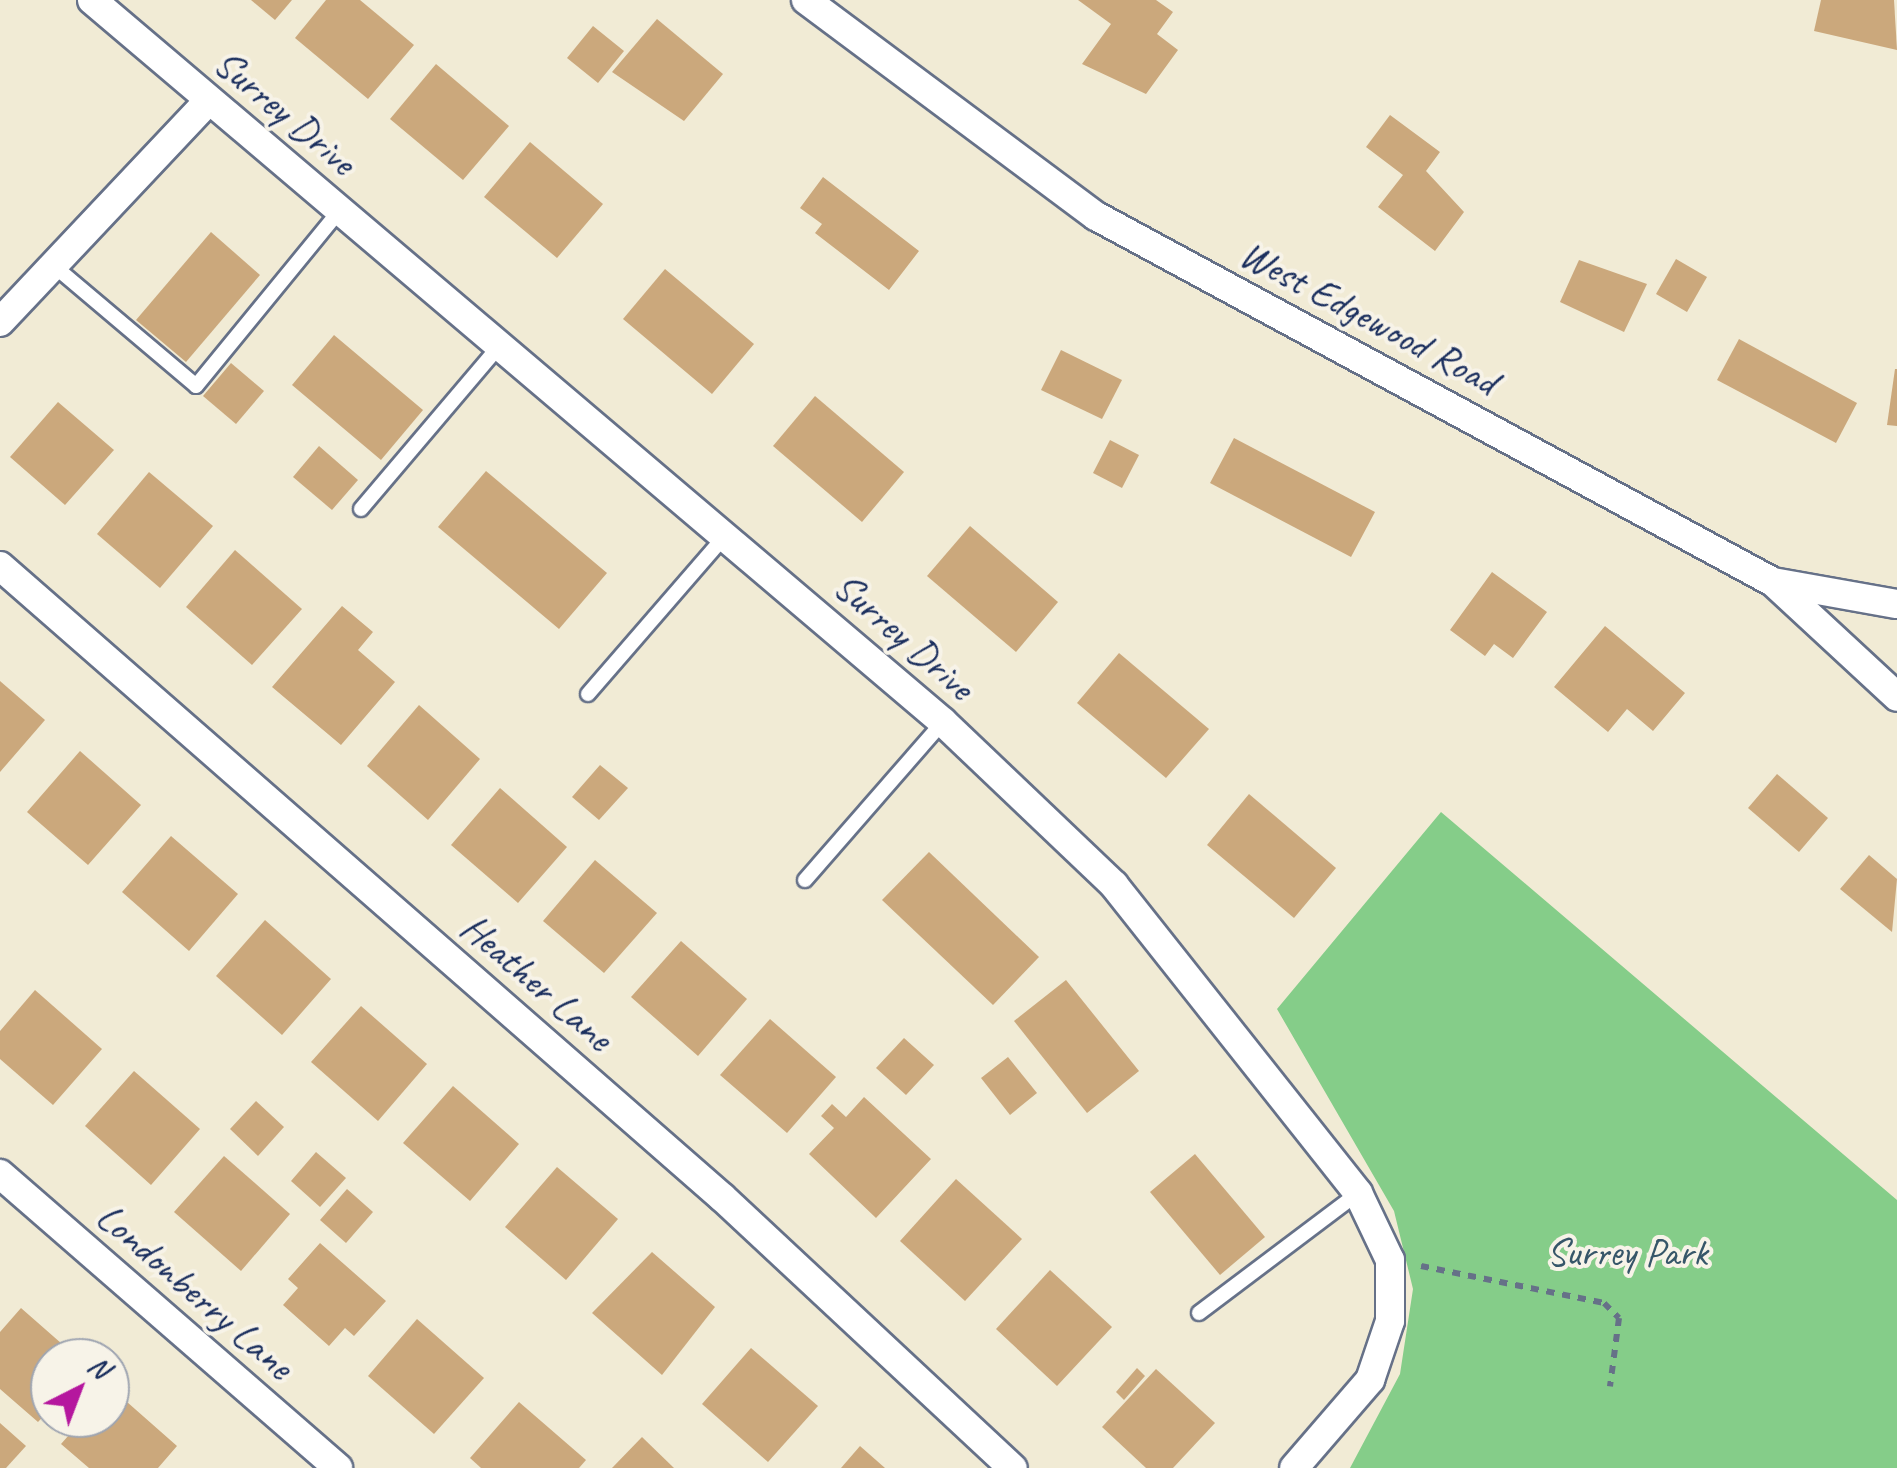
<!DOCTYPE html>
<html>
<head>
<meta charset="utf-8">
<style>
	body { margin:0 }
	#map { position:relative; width:1897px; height:1468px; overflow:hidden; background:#f1ebd5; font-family:Caveat,sans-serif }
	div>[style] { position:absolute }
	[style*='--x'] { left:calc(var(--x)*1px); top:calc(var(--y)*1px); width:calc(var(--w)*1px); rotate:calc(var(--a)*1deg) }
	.green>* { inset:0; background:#85cd89 }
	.building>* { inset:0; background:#cba87c }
	.path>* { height:6px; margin-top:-3px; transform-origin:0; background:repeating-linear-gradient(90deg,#667188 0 8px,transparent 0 16px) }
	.roads { filter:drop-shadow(2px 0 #667188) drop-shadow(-2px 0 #667188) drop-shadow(0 2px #667188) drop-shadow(0 -2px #667188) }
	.service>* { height:14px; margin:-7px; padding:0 7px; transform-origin:7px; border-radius:7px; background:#fff }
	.minor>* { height:28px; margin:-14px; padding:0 14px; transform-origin:14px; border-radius:14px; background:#fff }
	span { translate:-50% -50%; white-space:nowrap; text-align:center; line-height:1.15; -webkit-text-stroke:8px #f7f3e8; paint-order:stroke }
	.street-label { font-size:40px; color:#1b2f5e }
	.park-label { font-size:40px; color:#365669 }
	.north { position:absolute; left:30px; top:1338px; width:100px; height:100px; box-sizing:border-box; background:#f7f3e8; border:2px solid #9fa5b1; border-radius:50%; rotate:42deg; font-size:28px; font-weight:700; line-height:40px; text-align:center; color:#1b2f5e }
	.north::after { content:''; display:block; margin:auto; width:35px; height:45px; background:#b5179e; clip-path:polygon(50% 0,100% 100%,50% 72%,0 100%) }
</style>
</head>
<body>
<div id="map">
	<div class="green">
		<div style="clip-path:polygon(1441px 812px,1897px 1200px,1897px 1468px,1350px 1468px,1400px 1374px,1413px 1289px,1394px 1211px,1277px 1009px)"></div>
	</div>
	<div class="building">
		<div style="clip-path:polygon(251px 0,292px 0,275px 20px)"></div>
		<div style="clip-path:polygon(326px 0,360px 0,414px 45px,368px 99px,295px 38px)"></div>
		<div style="clip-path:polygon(1078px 0,1156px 0,1173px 12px,1157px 34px,1178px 50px,1146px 94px,1082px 64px,1111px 24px)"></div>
		<div style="clip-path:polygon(1821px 0,1894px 0,1897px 50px,1814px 31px)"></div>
		<div style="clip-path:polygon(657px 19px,723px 74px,684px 121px,612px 72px)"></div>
		<div style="clip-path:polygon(593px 26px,624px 51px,598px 83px,567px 58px)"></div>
		<div style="clip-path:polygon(436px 64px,509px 126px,463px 180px,390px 119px)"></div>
		<div style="clip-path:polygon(1390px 115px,1440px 152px,1426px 171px,1464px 212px,1435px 251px,1378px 207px,1403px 175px,1366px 147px)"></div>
		<div style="clip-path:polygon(530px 142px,603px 204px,557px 258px,484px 197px)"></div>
		<div style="clip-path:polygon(823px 177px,919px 251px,889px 290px,815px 233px,822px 224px,800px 208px)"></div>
		<div style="clip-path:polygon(211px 232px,260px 275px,186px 362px,136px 320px)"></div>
		<div style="clip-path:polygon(1676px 259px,1707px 277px,1687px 312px,1656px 294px)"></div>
		<div style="clip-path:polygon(1579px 260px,1647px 284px,1624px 332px,1560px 302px)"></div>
		<div style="clip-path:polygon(665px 269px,754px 344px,712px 394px,623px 319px)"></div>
		<div style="clip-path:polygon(334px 335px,423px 410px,381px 460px,292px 385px)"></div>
		<div style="clip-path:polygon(1739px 339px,1857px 403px,1836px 443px,1717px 380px)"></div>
		<div style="clip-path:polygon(1061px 350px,1122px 380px,1102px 419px,1041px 390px)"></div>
		<div style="clip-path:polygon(231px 363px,264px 391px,236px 424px,203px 396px)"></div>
		<div style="clip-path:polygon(1895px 369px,1897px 369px,1897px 426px,1887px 425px)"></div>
		<div style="clip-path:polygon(815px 396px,904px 472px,862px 522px,773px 446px)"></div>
		<div style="clip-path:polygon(58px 402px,114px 450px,65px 505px,10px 457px)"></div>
		<div style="clip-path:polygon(1234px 438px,1375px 512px,1351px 557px,1210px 483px)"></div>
		<div style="clip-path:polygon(1110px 440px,1139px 455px,1122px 488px,1093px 473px)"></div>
		<div style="clip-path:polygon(319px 446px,358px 480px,332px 510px,293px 477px)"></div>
		<div style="clip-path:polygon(486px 471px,607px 573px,559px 629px,438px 527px)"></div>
		<div style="clip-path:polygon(149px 472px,213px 526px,160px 588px,97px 534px)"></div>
		<div style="clip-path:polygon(970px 526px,1058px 602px,1016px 652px,927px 576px)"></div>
		<div style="clip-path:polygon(235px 550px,302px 609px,252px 665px,186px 607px)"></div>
		<div style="clip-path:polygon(1492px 572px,1547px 612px,1513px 658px,1494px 644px,1485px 656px,1450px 630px)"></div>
		<div style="clip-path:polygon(342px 606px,373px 632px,358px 650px,395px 682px,341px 745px,272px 687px)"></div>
		<div style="clip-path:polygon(1605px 626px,1685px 693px,1653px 731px,1627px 709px,1608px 732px,1554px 687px)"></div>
		<div style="clip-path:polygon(1119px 653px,1209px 729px,1166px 778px,1077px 703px)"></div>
		<div style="clip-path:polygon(0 681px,45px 720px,0 772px)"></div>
		<div style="clip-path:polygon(419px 705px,480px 759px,428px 820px,367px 766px)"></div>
		<div style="clip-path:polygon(80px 751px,141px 805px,88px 865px,27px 812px)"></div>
		<div style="clip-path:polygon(600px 765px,628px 788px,599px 820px,572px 797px)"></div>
		<div style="clip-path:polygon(1777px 774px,1828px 818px,1799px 852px,1748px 808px)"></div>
		<div style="clip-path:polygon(500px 788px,567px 847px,518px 903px,451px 845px)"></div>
		<div style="clip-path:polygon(1249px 794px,1336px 868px,1294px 918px,1207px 845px)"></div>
		<div style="clip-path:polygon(171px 836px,238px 894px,189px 951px,122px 892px)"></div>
		<div style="clip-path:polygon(929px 852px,1039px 957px,993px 1005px,882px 900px)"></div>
		<div style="clip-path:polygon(1869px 855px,1897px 879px,1892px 932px,1840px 889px)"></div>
		<div style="clip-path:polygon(595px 860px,657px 913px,604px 973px,543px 921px)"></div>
		<div style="clip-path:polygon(265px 920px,331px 979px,282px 1035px,216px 976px)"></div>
		<div style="clip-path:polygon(681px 941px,747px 999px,698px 1056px,631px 997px)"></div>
		<div style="clip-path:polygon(1066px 980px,1139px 1071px,1087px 1113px,1014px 1021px)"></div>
		<div style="clip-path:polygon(35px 990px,102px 1049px,53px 1105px,0 1059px,0 1031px)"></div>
		<div style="clip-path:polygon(361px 1006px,427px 1064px,378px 1121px,311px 1062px)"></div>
		<div style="clip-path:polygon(770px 1019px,836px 1077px,787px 1133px,720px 1075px)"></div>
		<div style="clip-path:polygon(904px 1038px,934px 1065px,906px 1095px,876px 1068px)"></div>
		<div style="clip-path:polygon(1008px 1057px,1037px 1093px,1010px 1115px,981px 1078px)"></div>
		<div style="clip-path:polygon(134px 1071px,200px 1129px,151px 1185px,85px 1126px)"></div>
		<div style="clip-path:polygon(453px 1086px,519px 1144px,470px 1201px,403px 1143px)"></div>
		<div style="clip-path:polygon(864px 1097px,931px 1159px,876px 1218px,809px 1154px,834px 1128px,821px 1116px,832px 1104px,846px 1117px)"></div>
		<div style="clip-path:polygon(256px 1101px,284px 1127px,258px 1156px,230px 1129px)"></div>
		<div style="clip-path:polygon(316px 1152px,346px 1178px,320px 1207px,291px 1181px)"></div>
		<div style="clip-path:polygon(1195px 1154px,1265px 1237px,1220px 1275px,1150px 1192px)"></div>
		<div style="clip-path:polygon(224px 1156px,290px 1214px,241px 1271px,174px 1212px)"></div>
		<div style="clip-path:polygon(557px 1167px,618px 1219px,566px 1280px,505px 1227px)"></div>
		<div style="clip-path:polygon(956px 1179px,1022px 1239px,965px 1301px,900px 1241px)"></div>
		<div style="clip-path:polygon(347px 1189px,373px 1212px,346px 1243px,320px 1220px)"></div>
		<div style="clip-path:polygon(320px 1243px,386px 1301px,354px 1336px,345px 1328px,329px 1346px,283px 1305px,298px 1288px,288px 1279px)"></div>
		<div style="clip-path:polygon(652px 1252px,715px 1307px,662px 1375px,592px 1313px)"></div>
		<div style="clip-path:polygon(1050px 1270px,1112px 1327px,1057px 1386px,996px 1329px)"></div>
		<div style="clip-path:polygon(21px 1308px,78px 1358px,50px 1358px,50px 1409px,38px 1422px,0 1389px,0 1332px)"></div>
		<div style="clip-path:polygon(417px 1319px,484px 1378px,434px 1434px,368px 1376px)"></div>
		<div style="clip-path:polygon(751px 1348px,818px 1406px,768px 1462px,702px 1404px)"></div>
		<div style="clip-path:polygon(1137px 1368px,1145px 1376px,1124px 1400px,1116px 1392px)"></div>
		<div style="clip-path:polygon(1156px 1369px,1215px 1423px,1173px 1468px,1146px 1468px,1102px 1427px)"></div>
		<div style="clip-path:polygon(110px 1387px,177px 1446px,158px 1468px,89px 1468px,61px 1444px,84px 1418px,110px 1418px)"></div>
		<div style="clip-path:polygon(519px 1402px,586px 1460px,579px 1468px,481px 1468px,470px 1458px)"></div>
		<div style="clip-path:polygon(0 1423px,26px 1446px,6px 1468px,0 1468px)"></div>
		<div style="clip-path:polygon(642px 1437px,674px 1468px,612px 1468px)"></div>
		<div style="clip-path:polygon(860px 1446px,885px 1468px,841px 1468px)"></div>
	</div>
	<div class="path">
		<div style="--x:1421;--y:1266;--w:187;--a:11.4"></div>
		<div style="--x:1604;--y:1303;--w:21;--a:45"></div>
		<div style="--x:1619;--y:1318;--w:69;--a:97.5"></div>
	</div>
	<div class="roads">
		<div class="service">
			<div style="--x:53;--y:265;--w:187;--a:40.2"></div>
			<div style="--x:196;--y:386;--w:227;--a:-50.7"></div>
			<div style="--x:361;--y:509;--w:215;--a:-49.7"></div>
			<div style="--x:588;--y:694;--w:209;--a:-49.1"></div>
			<div style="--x:805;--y:880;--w:210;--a:-48.9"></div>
			<div style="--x:1199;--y:1313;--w:199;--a:-37"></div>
		</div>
		<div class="minor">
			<div style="--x:92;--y:0;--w:1116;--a:40.31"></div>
			<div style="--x:943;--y:722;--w:236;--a:43.6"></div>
			<div style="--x:1114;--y:885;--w:393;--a:51.6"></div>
			<div style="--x:1358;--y:1193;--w:74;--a:64.5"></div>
			<div style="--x:1390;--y:1260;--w:61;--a:90"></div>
			<div style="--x:1390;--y:1321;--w:62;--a:108.7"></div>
			<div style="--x:1370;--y:1380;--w:116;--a:130.8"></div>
			<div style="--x:806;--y:0;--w:362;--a:36.7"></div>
			<div style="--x:1096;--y:216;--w:770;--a:28.4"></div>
			<div style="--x:1773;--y:582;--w:169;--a:42.8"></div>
			<div style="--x:0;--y:322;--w:303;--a:-46.7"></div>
			<div style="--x:0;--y:566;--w:960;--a:41.16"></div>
			<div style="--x:723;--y:1198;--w:396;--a:43"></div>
			<div style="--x:1773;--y:582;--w:126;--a:10.1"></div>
			<div style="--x:0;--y:1174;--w:448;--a:41"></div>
		</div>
	</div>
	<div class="street-label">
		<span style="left:285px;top:112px;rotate:40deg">Surrey Drive</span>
		<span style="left:1369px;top:317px;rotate:28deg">West Edgewood Road</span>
		<span style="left:904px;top:636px;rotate:41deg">Surrey Drive</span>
		<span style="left:537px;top:982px;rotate:41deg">Heather Lane</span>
		<span style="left:195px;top:1291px;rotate:41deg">Londonberry Lane</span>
	</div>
	<div class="park-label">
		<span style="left:1627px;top:1252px">Surrey Park</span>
	</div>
	<div class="north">N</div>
</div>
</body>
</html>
